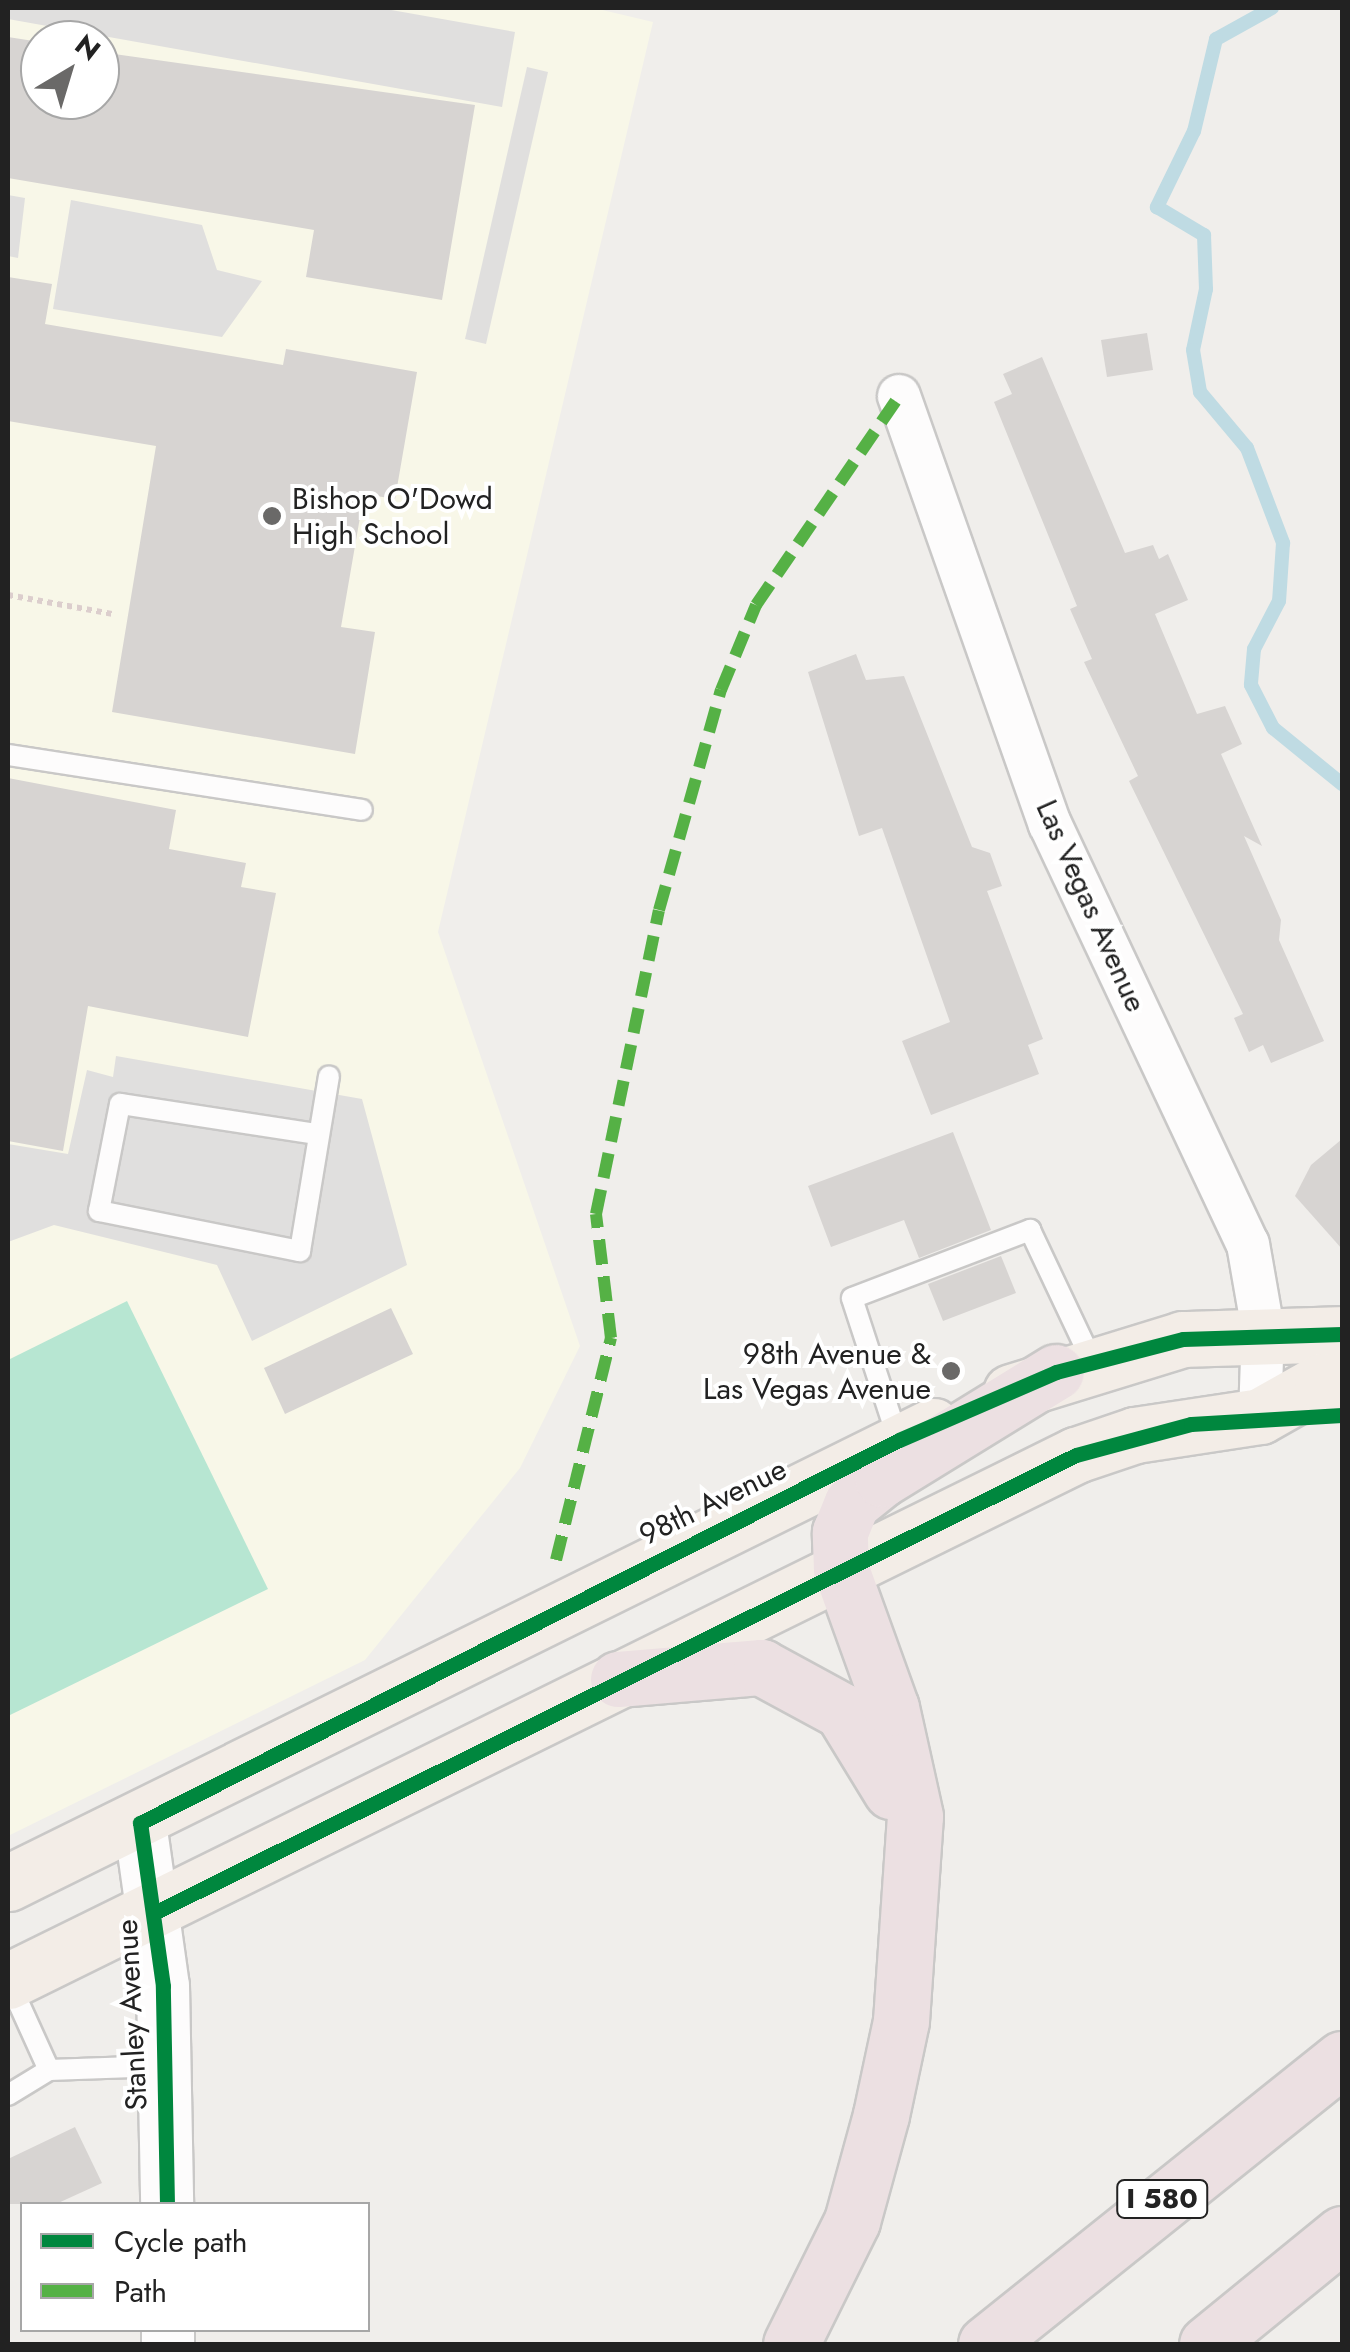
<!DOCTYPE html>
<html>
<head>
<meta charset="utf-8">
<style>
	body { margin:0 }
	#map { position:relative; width:1350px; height:2352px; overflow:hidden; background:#f0eeeb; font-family:Jost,sans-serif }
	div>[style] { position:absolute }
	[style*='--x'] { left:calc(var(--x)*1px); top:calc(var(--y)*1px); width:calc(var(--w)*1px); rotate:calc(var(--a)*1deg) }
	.education>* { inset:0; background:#f8f7e8 }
	.pitch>* { inset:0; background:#b7e6d2 }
	.parking>* { inset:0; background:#e0dfde }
	.stream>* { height:14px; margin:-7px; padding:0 7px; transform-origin:7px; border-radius:7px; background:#bfdbe3 }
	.building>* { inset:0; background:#d7d4d2 }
	.path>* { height:6px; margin-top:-3px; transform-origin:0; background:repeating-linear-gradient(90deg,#dccecd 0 5px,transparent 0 10px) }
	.roads { filter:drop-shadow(2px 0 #c9c8c7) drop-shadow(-2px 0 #c9c8c7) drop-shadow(0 2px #c9c8c7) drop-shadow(0 -2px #c9c8c7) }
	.service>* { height:20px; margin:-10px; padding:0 10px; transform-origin:10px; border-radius:10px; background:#fdfcfc }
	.minor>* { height:42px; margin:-21px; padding:0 21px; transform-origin:21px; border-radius:21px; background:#fdfcfc }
	.tertiary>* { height:52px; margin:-26px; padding:0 26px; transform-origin:26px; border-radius:26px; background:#fdfcfc }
	.primary>* { height:55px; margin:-27.5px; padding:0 27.5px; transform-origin:27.5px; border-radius:27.5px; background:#f3ede7 }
	.motorway>* { height:55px; margin:-27.5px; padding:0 27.5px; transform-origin:27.5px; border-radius:27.5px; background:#ece0e2 }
	.quiet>* { height:12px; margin-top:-6px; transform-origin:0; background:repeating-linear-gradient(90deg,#55b145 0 25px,transparent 0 37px) }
	.cycleway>* { height:15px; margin:-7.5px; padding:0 7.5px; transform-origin:7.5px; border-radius:7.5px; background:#00873e }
	.dots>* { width:28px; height:28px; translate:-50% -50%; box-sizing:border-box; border:5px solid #fff; border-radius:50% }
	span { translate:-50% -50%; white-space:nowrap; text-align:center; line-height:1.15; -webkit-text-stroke:8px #fff; paint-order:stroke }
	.shield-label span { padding:2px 8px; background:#fff; border:2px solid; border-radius:8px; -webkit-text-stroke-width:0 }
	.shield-label { font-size:28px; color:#222; font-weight:700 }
	.poi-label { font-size:30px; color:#222 }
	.left { translate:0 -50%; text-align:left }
	.right { translate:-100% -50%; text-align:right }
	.street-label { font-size:30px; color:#222 }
	.frame { position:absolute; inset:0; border:10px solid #222; pointer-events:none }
	.legend { position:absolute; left:20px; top:2202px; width:350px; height:130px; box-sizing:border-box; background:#fff; border:2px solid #a7a7a7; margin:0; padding:12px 18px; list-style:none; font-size:30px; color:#222 }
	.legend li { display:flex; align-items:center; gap:20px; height:50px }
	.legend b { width:50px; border:2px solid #a7a7a7 }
	.north { position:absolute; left:20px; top:20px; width:100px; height:100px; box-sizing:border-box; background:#fff; border:2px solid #a7a7a7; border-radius:50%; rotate:38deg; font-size:28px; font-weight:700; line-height:40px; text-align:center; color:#222 }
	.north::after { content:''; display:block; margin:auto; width:35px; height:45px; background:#6a6968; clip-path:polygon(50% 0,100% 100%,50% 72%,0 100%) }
</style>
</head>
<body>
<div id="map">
	<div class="education">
		<div style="clip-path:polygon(evenodd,8px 8px,594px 8px,653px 22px,438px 932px,580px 1346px,520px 1468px,365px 1660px,8px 1836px,8px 8px,40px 40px,100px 40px,100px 100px,40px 100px,40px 40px)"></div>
	</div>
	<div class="pitch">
		<div style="clip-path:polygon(127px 1301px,268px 1589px,8px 1716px,8px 1360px)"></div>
	</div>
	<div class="parking">
		<div style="clip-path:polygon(8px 8px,380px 8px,515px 32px,502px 107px,8px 19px)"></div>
		<div style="clip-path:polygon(527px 67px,548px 72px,486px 344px,465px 339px)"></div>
		<div style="clip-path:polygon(8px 195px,25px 198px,18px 258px,8px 256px)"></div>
		<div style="clip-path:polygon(71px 200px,202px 225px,217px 270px,262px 281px,222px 337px,53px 309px)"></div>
		<div style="clip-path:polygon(116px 1056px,362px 1099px,407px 1265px,252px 1341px,217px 1265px,54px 1225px,8px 1242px,8px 1144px,68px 1154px,87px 1070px,113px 1077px)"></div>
	</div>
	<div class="stream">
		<div style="--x:1272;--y:8;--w:64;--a:151"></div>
		<div style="--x:1216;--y:39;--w:95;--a:103.4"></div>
		<div style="--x:1194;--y:131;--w:85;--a:116"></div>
		<div style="--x:1157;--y:207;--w:55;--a:30.8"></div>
		<div style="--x:1204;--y:235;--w:54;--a:87.9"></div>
		<div style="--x:1206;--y:289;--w:62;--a:102"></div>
		<div style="--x:1193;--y:350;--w:43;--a:80.5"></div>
		<div style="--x:1200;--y:392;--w:73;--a:50"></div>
		<div style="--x:1247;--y:448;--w:102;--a:69.2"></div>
		<div style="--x:1283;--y:543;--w:58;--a:93.9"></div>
		<div style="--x:1279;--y:601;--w:54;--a:117.5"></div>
		<div style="--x:1254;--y:649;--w:36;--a:95"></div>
		<div style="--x:1251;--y:685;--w:48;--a:62.9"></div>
		<div style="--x:1273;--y:728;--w:89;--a:39.1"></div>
	</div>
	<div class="building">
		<div style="clip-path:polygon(8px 37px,40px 42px,40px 100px,100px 100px,100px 52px,475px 105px,442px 300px,306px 277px,314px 230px,8px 178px)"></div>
		<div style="clip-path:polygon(8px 277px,52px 284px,45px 324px,283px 365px,286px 349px,417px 372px,395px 499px,364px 494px,341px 627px,375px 632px,355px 754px,112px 712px,156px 446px,8px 421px)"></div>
		<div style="clip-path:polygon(1147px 333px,1153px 370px,1107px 377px,1101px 340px)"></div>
		<div style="clip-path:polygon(1042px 357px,1125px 553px,1153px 545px,1159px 559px,1168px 554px,1188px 600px,1155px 614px,1197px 714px,1225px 706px,1242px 744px,1221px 754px,1262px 846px,1244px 836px,1281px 920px,1279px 940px,1324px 1041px,1271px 1063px,1263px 1045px,1249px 1052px,1234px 1018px,1243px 1014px,1129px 781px,1138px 776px,1084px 662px,1092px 659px,1070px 609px,1077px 606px,994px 402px,1012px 394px,1003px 374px)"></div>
		<div style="clip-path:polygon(856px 654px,866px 680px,904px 676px,972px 847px,990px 853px,1002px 886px,987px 891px,1043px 1039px,1028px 1045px,1039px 1074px,931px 1115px,902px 1041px,950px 1022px,882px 828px,859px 836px,808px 672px)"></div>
		<div style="clip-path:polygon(8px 778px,176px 810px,169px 849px,246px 863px,241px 887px,276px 893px,248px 1037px,88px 1006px,63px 1151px,8px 1141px)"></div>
		<div style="clip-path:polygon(953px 1132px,991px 1230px,919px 1258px,904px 1220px,831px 1247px,808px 1186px)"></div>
		<div style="clip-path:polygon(1342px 1139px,1342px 1249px,1295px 1196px,1311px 1165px)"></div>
		<div style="clip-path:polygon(1001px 1256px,1016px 1293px,943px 1321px,928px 1284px)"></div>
		<div style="clip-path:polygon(391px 1308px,413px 1354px,285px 1414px,264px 1368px)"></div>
		<div style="clip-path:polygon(75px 2127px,102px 2183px,56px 2204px,8px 2204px,8px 2159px)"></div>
	</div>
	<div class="path">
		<div style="--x:8;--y:595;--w:107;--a:10.3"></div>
	</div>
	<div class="roads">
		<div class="service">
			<div style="--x:8;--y:755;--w:358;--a:8.8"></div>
			<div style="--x:317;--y:1134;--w:199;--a:-171.3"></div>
			<div style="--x:120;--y:1104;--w:109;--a:101.1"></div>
			<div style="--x:99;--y:1211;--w:205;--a:11.3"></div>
			<div style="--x:300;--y:1251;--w:177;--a:-80.6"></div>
			<div style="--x:898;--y:1439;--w:148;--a:-108.1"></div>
			<div style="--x:852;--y:1298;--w:191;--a:-20.9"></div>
			<div style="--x:1030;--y:1230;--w:145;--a:64.7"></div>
			<div style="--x:49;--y:2070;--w:113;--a:-2"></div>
			<div style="--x:8;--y:2095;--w:48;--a:-31.4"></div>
			<div style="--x:49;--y:2070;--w:94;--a:-114.4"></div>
		</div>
		<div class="minor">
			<div style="--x:899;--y:396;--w:454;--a:70.6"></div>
			<div style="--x:1050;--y:824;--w:464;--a:64.8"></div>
			<div style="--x:1248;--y:1244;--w:87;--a:80.1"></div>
			<div style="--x:1263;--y:1330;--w:86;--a:92"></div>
		</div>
		<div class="tertiary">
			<div style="--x:140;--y:1823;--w:165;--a:82"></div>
			<div style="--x:163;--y:1986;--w:218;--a:88.9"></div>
			<div style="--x:168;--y:2330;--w:14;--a:90"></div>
		</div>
		<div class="primary">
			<div style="--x:1011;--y:1392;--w:180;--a:-17.1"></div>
			<div style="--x:1183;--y:1339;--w:159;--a:-1.8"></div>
			<div style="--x:8;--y:1883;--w:1032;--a:-26.29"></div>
			<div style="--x:8;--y:1981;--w:1191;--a:-26.22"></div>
			<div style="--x:1076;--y:1455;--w:62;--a:-18.7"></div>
			<div style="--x:1135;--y:1435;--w:126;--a:-8.6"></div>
			<div style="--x:1260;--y:1416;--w:71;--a:-29.4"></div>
			<div style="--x:1322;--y:1381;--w:20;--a:3"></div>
		</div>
		<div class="motorway">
			<div style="--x:618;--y:1679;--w:144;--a:-4.8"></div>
			<div style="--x:761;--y:1667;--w:92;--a:28.5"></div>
			<div style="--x:842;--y:1711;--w:94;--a:58.5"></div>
			<div style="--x:791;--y:2344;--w:137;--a:-63.6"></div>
			<div style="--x:852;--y:2221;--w:110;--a:-74.7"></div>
			<div style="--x:881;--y:2115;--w:96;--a:-78"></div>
			<div style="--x:901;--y:2021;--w:205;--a:-86.1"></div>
			<div style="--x:915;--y:1816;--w:111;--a:-102.5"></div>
			<div style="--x:891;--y:1708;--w:148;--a:-109.8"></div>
			<div style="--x:841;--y:1569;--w:37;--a:-92"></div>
			<div style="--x:840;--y:1532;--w:31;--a:-68"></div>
			<div style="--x:852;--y:1503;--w:38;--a:-39"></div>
			<div style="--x:882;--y:1479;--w:204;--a:-31.6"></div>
			<div style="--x:986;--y:2344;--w:456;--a:-38.7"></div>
			<div style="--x:1207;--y:2344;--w:174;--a:-39.2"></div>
		</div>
	</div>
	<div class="quiet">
		<div style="--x:556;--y:1560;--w:229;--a:-76.1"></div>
		<div style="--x:611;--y:1338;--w:125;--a:-96.9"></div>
		<div style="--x:596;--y:1214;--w:310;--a:-78.3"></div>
		<div style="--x:659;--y:910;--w:229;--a:-74.3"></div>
		<div style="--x:721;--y:690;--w:92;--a:-67.6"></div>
		<div style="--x:756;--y:605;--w:253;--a:-55.6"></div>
	</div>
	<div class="cycleway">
		<div style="--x:154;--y:1913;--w:1029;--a:-26.42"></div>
		<div style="--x:1076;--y:1455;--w:119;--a:-15.1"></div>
		<div style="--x:1191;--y:1424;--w:151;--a:-3.4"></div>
		<div style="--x:167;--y:2204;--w:218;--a:-91.1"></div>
		<div style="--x:163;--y:1986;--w:165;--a:-98"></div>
		<div style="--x:140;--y:1823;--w:850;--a:-26.78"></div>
		<div style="--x:899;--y:1440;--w:171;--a:-23.4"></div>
		<div style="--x:1056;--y:1372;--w:131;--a:-14.6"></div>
		<div style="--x:1183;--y:1339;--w:159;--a:-1.8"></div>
	</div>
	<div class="dots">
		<div style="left:272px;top:516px;background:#6a6968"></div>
		<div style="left:951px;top:1371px;background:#6a6968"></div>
	</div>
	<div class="shield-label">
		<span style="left:1162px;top:2199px">I 580</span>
	</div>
	<div class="poi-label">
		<span class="left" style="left:292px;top:516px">Bishop O'Dowd<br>High School</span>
		<span class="right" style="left:931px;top:1371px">98th Avenue &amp;<br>Las Vegas Avenue</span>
	</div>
	<div class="street-label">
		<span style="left:1091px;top:906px;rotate:66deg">Las Vegas Avenue</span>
		<span style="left:713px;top:1502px;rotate:-26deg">98th Avenue</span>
		<span style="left:132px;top:2015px;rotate:-93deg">Stanley Avenue</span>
	</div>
	<div class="frame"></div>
	<ul class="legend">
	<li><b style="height:12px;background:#00873e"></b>Cycle path</li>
	<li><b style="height:12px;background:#55b145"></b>Path</li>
	</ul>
	<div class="north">N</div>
</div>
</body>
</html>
